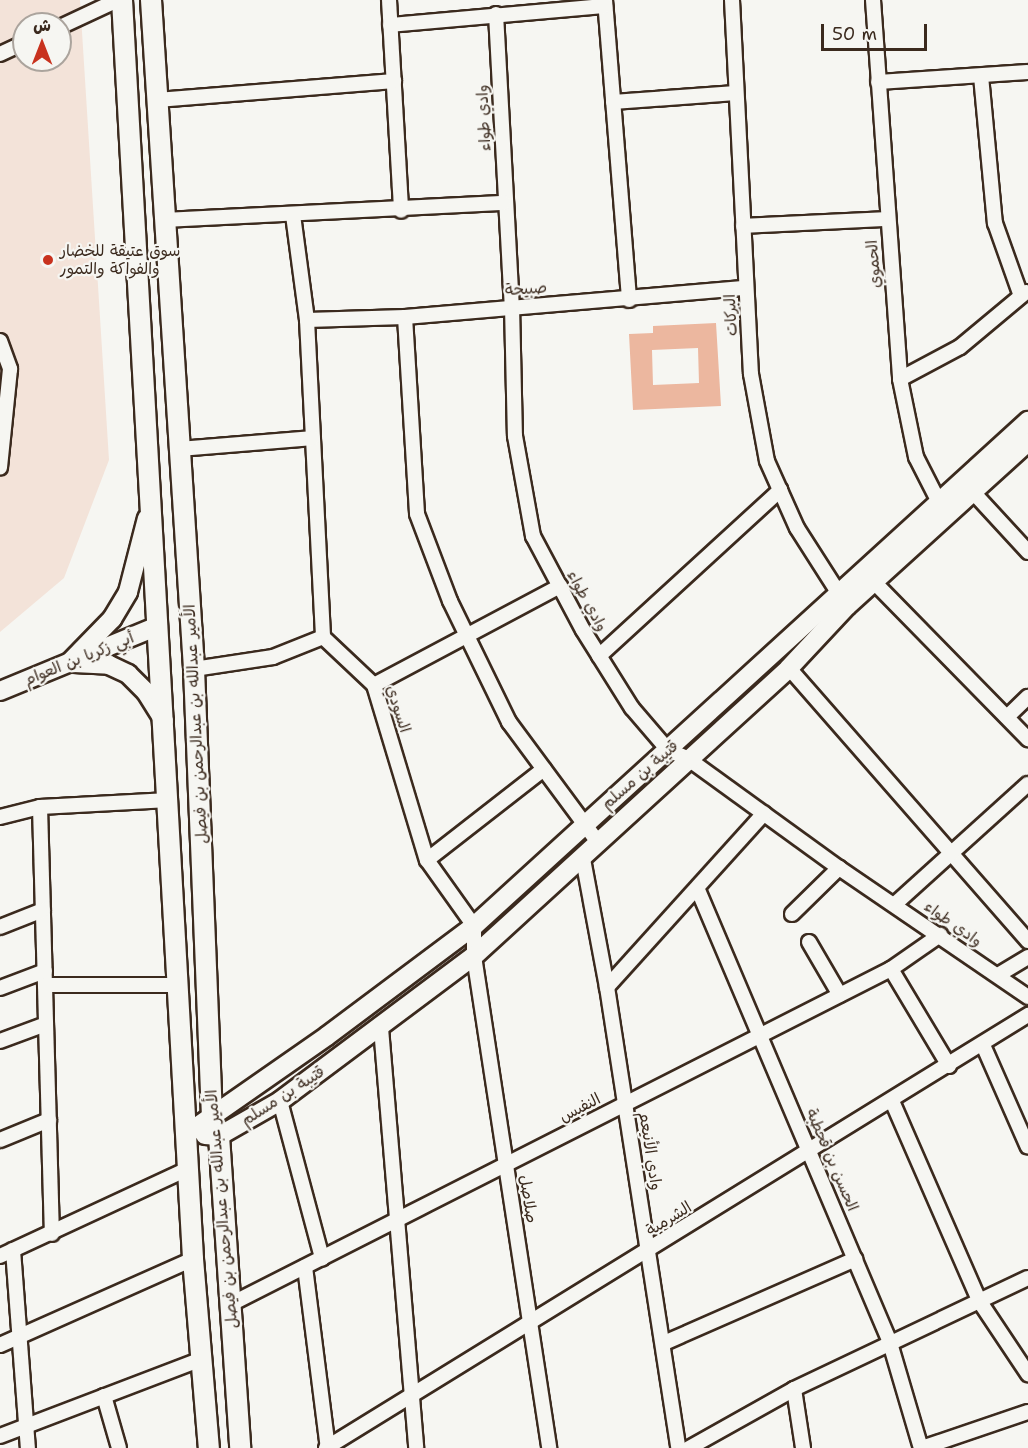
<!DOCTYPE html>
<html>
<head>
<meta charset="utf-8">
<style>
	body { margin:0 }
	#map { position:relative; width:1028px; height:1448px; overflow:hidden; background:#f6f6f2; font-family:"Shantell Sans","Playpen Sans Arabic",sans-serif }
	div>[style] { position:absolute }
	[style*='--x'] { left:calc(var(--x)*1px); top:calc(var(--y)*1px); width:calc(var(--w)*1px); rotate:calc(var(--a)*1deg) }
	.built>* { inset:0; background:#f3e3d9 }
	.building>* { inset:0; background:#ecb79f }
	.roads { filter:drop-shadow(2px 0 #3b2a1e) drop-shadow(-2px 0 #3b2a1e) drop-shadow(0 2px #3b2a1e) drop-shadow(0 -2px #3b2a1e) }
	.minor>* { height:14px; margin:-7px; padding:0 7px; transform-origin:7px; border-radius:7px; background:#f6f6f2 }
	.tertiary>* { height:18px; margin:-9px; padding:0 9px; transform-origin:9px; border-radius:9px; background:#f6f6f2 }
	.secondary>* { height:20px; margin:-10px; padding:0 10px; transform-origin:10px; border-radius:10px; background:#f6f6f2 }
	.dots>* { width:16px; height:16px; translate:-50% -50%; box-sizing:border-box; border:3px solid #f6f6f2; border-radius:50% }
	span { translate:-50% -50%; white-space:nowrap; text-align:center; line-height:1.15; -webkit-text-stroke:4.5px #f6f6f2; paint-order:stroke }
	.street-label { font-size:16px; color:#3b2a1e }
	.poi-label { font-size:16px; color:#3b2a1e }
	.left { translate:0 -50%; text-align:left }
	.north { position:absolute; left:12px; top:12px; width:60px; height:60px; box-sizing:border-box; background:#f6f6f2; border:2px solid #aba49d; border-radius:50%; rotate:0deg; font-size:16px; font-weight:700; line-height:24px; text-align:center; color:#3b2a1e }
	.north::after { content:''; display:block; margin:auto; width:21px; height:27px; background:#c8321e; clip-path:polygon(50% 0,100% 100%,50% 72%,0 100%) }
	.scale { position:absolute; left:821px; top:24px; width:106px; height:27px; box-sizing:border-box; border:3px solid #3b2a1e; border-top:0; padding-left:8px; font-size:18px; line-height:21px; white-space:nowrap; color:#3b2a1e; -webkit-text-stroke:4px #f6f6f2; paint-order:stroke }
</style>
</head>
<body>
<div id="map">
	<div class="built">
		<div style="clip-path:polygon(evenodd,0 0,80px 0,109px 460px,64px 578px,0 632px,0 0,24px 24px,60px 24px,60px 60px,24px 60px,24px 24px)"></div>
	</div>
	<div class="building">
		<div style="clip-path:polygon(evenodd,716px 323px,721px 406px,633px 410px,629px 334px,653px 333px,653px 326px,716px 323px,698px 348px,699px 383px,653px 385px,652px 350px,698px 348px)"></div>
	</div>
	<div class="roads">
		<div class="minor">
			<div style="--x:389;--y:0;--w:211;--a:86.7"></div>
			<div style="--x:605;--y:0;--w:301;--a:85.4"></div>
			<div style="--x:732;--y:0;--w:374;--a:87.1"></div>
			<div style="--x:751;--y:374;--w:88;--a:79.6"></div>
			<div style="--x:767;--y:461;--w:73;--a:65.9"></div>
			<div style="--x:797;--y:528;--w:85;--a:57.4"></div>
			<div style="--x:873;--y:0;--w:380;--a:85.9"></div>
			<div style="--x:900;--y:379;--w:80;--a:78.4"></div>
			<div style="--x:916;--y:457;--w:57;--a:63"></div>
			<div style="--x:496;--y:14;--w:292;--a:86.9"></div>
			<div style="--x:512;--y:306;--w:130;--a:88.7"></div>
			<div style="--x:515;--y:436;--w:102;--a:79.8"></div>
			<div style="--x:533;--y:536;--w:106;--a:62"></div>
			<div style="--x:583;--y:630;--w:92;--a:57.9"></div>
			<div style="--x:632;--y:708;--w:55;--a:49.4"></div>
			<div style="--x:668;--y:750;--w:21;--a:23"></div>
			<div style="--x:687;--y:758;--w:188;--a:35.9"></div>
			<div style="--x:839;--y:868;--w:229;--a:34.3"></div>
			<div style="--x:390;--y:25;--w:216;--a:-5.1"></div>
			<div style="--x:60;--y:27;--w:64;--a:-25"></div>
			<div style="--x:0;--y:54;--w:26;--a:-25"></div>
			<div style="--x:981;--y:76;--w:148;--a:84.6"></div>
			<div style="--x:995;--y:223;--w:77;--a:70.4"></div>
			<div style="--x:878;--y:82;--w:150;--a:-3.8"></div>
			<div style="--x:157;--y:100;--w:238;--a:-4.6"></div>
			<div style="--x:613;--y:102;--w:123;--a:-4.2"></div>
			<div style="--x:293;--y:215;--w:106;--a:82.4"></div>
			<div style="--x:307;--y:320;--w:317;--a:87.1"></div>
			<div style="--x:323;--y:637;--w:70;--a:43.3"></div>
			<div style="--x:374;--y:685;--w:183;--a:73.2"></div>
			<div style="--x:427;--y:860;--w:81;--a:54.5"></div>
			<div style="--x:474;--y:926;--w:30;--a:90"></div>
			<div style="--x:474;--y:956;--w:498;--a:81.3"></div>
			<div style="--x:166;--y:220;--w:338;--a:-2.9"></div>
			<div style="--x:743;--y:226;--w:144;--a:-2.8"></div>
			<div style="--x:405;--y:317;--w:197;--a:86.5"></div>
			<div style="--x:417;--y:514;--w:93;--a:69.2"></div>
			<div style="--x:450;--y:601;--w:135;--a:64"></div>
			<div style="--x:509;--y:722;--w:148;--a:53.5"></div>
			<div style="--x:307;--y:320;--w:98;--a:-1.8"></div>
			<div style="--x:405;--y:317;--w:342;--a:-4.9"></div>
			<div style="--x:0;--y:341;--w:30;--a:70"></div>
			<div style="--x:10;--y:369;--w:99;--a:95.8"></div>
			<div style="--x:900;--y:379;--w:68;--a:-28.1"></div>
			<div style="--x:960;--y:347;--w:86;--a:-39.8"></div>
			<div style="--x:180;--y:449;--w:133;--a:-4.7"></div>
			<div style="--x:972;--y:491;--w:83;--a:47.4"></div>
			<div style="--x:875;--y:583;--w:219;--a:45.6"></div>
			<div style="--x:599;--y:656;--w:246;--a:-42.5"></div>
			<div style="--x:789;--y:668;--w:363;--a:48.8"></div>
			<div style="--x:194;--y:669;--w:80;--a:-8.6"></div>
			<div style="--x:273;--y:657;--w:54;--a:-21.8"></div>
			<div style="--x:374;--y:685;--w:211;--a:-28"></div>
			<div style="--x:1007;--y:717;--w:29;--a:-44"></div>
			<div style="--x:40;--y:807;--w:427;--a:88.4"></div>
			<div style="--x:0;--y:817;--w:41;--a:-14"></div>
			<div style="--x:40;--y:807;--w:129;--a:-3.1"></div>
			<div style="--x:583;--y:859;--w:130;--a:79.4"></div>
			<div style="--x:607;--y:987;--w:466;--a:81.2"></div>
			<div style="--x:427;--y:860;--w:148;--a:-37.9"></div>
			<div style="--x:698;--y:890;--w:492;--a:67"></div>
			<div style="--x:890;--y:1343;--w:109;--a:73.6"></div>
			<div style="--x:895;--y:904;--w:179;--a:-42.1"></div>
			<div style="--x:792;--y:914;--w:66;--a:-44.4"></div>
			<div style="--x:0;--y:927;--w:46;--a:-21.6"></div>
			<div style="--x:809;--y:942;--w:61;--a:59.7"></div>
			<div style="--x:891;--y:969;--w:113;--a:59.1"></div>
			<div style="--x:998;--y:975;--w:35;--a:-31"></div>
			<div style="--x:45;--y:985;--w:135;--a:0"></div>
			<div style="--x:607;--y:987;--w:234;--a:-47.9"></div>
			<div style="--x:0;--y:988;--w:48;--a:-20.7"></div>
			<div style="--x:381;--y:1028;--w:421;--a:85.2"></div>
			<div style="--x:0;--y:1041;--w:49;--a:-20.3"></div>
			<div style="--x:983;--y:1045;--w:111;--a:66.2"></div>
			<div style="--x:280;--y:1101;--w:163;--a:75"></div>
			<div style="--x:892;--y:1101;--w:219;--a:66.4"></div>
			<div style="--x:980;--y:1302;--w:87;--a:56.3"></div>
			<div style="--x:0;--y:1140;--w:53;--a:-22.2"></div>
			<div style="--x:13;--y:1250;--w:199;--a:85.7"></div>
			<div style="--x:0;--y:1256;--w:209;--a:-24.9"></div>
			<div style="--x:305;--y:1267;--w:182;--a:82.8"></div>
			<div style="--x:231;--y:1304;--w:740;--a:-26.91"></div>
			<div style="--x:891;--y:969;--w:60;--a:-34.8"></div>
			<div style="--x:664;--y:1343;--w:209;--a:-23.7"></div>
			<div style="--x:0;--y:1345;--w:211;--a:-24"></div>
			<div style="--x:794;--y:1389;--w:60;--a:81.3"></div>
			<div style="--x:104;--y:1396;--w:54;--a:73.9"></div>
			<div style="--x:0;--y:1436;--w:218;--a:-20.9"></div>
			<div style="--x:326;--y:1448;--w:825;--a:-31.67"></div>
			<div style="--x:689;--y:1448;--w:120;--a:-29.3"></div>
			<div style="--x:794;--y:1389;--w:259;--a:-25.4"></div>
			<div style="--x:922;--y:1448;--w:112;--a:-18.8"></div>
		</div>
		<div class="tertiary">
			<div style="--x:69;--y:663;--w:62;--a:-45.7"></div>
			<div style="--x:112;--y:619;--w:31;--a:-59"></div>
			<div style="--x:128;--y:592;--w:76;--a:-75.6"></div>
			<div style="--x:74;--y:663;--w:35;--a:3"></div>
			<div style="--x:109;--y:665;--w:21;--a:25"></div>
			<div style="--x:128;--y:674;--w:25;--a:45"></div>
			<div style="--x:146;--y:692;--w:34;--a:58"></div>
			<div style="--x:0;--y:691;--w:171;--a:-22.4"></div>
			<div style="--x:188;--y:1133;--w:169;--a:-34.9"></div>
			<div style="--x:327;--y:1036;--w:184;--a:-36.8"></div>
			<div style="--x:474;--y:926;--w:750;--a:-42.35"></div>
			<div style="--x:205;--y:1135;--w:14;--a:4"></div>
			<div style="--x:219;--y:1136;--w:70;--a:-29.8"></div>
			<div style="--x:280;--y:1101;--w:242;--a:-36.8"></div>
			<div style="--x:474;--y:956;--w:427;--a:-42.4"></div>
			<div style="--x:789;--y:668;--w:85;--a:-46.9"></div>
			<div style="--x:847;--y:606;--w:244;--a:-42.2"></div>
		</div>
		<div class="secondary">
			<div style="--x:122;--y:0;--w:1261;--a:86.77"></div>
			<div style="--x:193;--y:1259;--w:190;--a:85.2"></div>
			<div style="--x:151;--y:0;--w:670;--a:86.32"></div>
			<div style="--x:194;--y:669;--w:447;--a:87.7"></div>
			<div style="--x:212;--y:1116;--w:21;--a:71"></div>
			<div style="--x:219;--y:1136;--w:313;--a:86.1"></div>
		</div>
	</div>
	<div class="dots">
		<div style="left:48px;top:260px;background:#c8321e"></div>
	</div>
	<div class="street-label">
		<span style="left:484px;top:118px;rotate:-93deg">وادي طواء</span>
		<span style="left:874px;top:264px;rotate:-95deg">الحموي</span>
		<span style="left:526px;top:289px;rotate:-4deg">صبيحة</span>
		<span style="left:731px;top:315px;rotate:-93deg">البركات</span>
		<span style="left:587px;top:601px;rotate:61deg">وادي طواء</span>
		<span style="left:79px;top:659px;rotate:-22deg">أبي زكريا بن العوام</span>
		<span style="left:398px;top:709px;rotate:72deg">السودي</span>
		<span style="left:196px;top:724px;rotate:-93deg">الأمير عبدالله بن عبدالرحمن بن فيصل</span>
		<span style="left:640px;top:775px;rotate:-41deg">قتيبة بن مسلم</span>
		<span style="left:953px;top:924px;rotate:35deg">وادي طواء</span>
		<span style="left:283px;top:1096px;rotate:-33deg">قتيبة بن مسلم</span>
		<span style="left:580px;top:1108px;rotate:-27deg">النفيس</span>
		<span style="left:650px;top:1151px;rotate:81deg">وادي الأنيعم</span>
		<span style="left:832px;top:1160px;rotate:67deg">الحسن بن قحطبة</span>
		<span style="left:528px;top:1199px;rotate:81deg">صلاصل</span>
		<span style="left:222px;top:1209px;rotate:-95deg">الأمير عبدالله بن عبدالرحمن بن فيصل</span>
		<span style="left:669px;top:1219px;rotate:-32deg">الشرمية</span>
	</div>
	<div class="poi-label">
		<span class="left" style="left:60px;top:260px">سوق عتيقة للخضار<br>والفواكة والتمور</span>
	</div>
	<div class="north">ش</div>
	<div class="scale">50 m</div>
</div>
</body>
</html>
